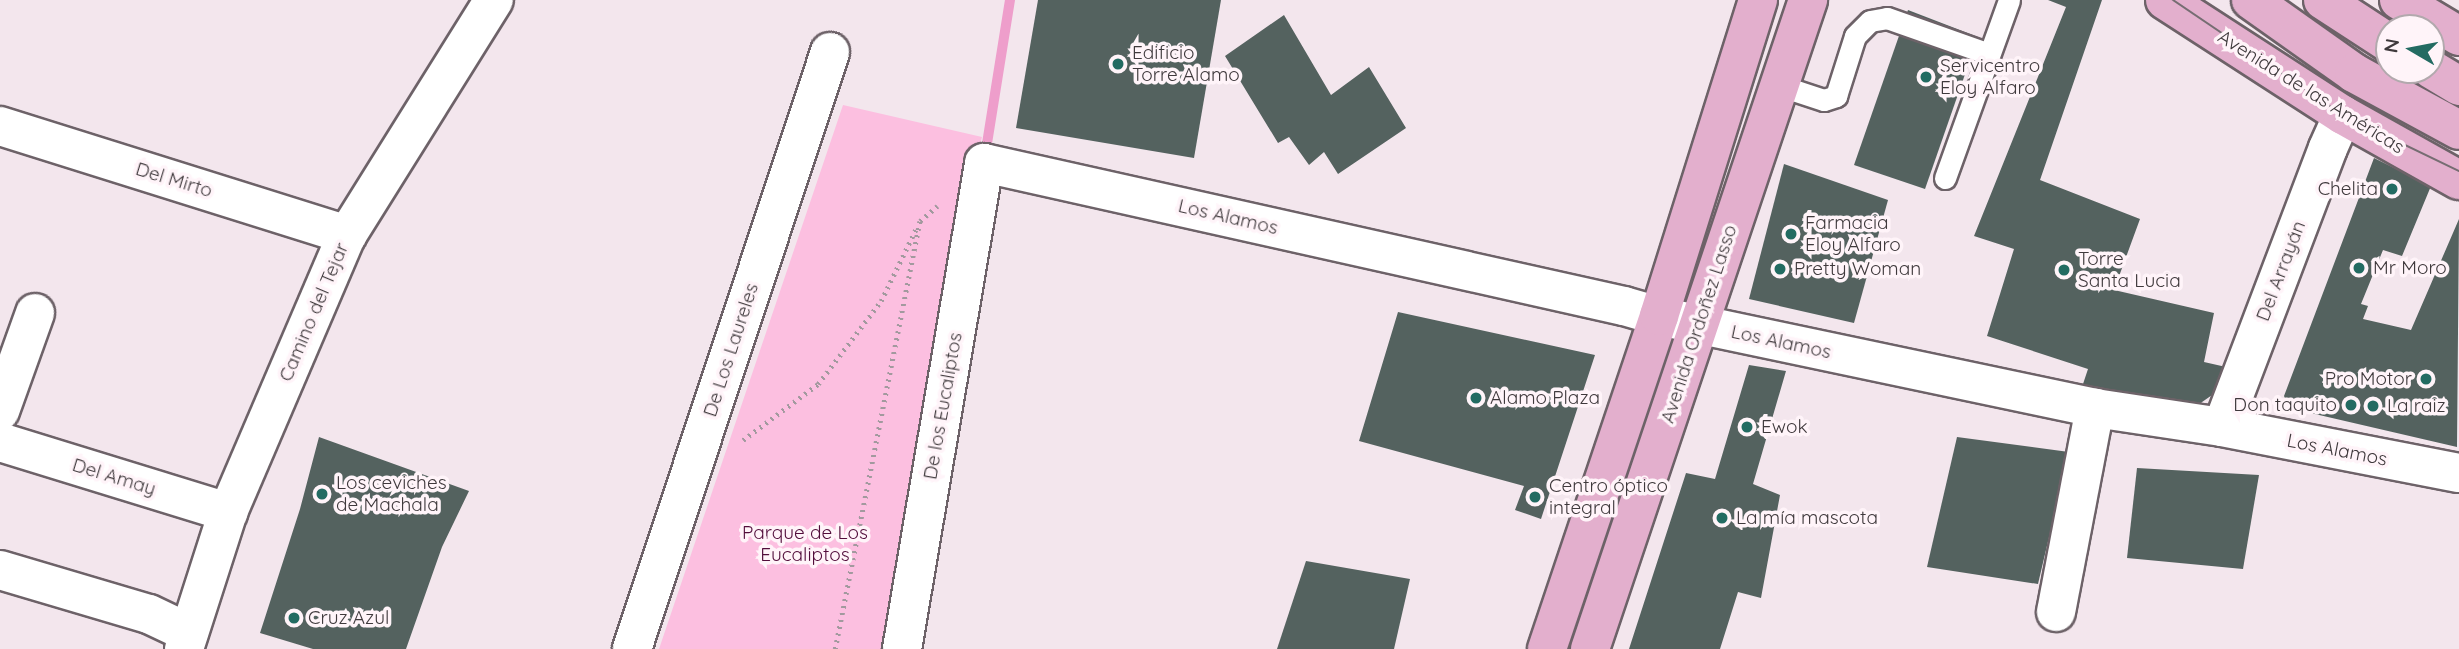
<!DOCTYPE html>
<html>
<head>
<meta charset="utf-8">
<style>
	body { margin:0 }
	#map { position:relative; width:2459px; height:649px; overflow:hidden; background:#f3e6ed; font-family:Quicksand,sans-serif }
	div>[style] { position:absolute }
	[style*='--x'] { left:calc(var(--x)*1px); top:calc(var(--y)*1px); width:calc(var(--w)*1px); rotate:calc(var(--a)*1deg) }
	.green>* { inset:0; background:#fcbfe0 }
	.stream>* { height:10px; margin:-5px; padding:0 5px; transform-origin:5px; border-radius:5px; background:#ee9ecb }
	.building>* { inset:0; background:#54625f }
	.path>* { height:4.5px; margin-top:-2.25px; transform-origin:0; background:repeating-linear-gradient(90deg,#a2999e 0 2px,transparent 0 7px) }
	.roads { filter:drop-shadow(2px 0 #6d6268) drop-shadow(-2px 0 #6d6268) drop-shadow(0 2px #6d6268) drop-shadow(0 -2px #6d6268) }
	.service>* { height:21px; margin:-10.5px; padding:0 10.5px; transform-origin:10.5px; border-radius:10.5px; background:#fff }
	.minor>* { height:38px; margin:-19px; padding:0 19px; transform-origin:19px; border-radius:19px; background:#fff }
	.tertiary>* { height:38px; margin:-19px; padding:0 19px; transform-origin:19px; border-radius:19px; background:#fff }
	.primary>* { height:38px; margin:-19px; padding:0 19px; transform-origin:19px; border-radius:19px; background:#e3afcd }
	.tram>* { height:2px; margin:-1px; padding:0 1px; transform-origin:1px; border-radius:1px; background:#766d72 }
	.dots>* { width:19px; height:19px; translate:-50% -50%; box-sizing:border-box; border:4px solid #fff4f9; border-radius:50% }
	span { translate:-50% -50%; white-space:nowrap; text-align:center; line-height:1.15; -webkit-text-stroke:7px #fff4f9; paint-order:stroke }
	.poi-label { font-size:19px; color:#3f393c }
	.left { translate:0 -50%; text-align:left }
	.right { translate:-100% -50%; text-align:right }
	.street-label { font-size:19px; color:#3f393c }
	.park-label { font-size:19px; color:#520d3b }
	.north { position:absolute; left:2375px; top:14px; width:70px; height:70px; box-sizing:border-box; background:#fff4f9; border:2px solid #b2a9ad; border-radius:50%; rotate:280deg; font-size:19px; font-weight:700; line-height:28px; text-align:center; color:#3f393c }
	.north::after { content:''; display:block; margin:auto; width:24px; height:32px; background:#236b62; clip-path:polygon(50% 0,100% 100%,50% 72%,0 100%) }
</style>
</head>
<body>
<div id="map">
	<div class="green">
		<div style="clip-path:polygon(843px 105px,982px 137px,971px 177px,892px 649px,659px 649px)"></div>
	</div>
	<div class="stream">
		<div style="--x:985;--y:156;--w:158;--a:-80.9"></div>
	</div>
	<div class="building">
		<div style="clip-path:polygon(1038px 0,1221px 0,1194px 158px,1016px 128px)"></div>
		<div style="clip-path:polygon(2048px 0,2102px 0,2040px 180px,2140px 219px,2114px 290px,2214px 313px,2204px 362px,2226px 367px,2215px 393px,2192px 409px,2082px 387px,2088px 369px,1987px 336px,2014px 249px,1974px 236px,2066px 7px)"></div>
		<div style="clip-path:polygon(1908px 10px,1978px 37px,1925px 189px,1854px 165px)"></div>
		<div style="clip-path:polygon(1284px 15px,1331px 95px,1369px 67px,1406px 128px,1338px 174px,1324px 152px,1309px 165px,1289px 137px,1278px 143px,1225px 56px)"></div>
		<div style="clip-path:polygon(2374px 158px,2431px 186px,2402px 256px,2383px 250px,2361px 304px,2368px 306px,2363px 319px,2411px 330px,2459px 219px,2457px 447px,2289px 408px,2284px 396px)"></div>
		<div style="clip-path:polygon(1784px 164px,1888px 200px,1854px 323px,1749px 299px)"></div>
		<div style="clip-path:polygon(1398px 312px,1595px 355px,1541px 519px,1515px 510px,1524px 486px,1359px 441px)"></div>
		<div style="clip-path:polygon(1749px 365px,1786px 371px,1753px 484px,1780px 495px,1761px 598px,1738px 592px,1720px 649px,1629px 649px,1686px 473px,1715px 479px)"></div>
		<div style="clip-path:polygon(319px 437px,469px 491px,442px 547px,406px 649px,313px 649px,260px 633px,300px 509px)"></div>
		<div style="clip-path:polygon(1957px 437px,2069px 452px,2038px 584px,1927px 567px)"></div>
		<div style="clip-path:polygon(2137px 468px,2259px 475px,2243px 569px,2127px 558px)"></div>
		<div style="clip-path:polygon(1306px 561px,1410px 579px,1394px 649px,1277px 649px)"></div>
	</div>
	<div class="path">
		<div style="--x:920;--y:221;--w:23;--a:-41"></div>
		<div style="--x:743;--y:440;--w:94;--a:-36.7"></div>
		<div style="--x:818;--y:384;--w:104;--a:-52.8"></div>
		<div style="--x:881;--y:301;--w:80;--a:-64.1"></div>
		<div style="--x:835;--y:649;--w:436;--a:-78.8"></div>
	</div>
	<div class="roads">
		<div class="service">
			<div style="--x:1778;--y:85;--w:48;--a:18.1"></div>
			<div style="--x:1824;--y:100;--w:13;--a:-18"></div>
			<div style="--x:1836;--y:96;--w:63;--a:-72.4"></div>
			<div style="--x:1855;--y:36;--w:21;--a:-45"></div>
			<div style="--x:1870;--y:21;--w:17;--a:-10"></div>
			<div style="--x:1887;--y:18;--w:108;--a:19.4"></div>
			<div style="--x:1945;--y:178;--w:189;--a:-70.2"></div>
		</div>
		<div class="minor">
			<div style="--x:0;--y:126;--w:364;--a:17.4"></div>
			<div style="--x:0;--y:411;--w:104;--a:-70.3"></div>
			<div style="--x:2222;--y:427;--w:298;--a:-69.2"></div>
			<div style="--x:2328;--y:148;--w:36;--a:-66"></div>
			<div style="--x:0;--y:442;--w:239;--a:17.1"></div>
			<div style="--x:0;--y:570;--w:155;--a:16.5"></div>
			<div style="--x:149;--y:614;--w:44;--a:25.4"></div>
			<div style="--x:2056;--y:612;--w:208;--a:-79.2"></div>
			<div style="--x:632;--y:649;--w:629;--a:-71.65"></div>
			<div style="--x:902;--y:649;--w:493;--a:-80.4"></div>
			<div style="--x:984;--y:163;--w:656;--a:12.6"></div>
			<div style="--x:1624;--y:306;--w:36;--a:16"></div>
			<div style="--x:1659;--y:316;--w:446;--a:11.9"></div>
			<div style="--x:2095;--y:408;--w:128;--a:8.5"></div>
			<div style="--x:2222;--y:427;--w:241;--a:11"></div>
		</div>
		<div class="tertiary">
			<div style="--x:184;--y:649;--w:144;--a:-72.2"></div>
			<div style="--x:228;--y:512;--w:301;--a:-66.8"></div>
			<div style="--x:347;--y:235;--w:277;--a:-58"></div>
		</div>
		<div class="primary">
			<div style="--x:2165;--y:0;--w:212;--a:32.9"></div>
			<div style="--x:2343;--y:115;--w:133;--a:29.3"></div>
			<div style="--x:2251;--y:0;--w:126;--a:35.3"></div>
			<div style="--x:2354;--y:73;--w:119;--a:28.5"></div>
			<div style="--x:2323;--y:0;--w:79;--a:33.1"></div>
			<div style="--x:2399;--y:0;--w:70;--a:31"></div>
			<div style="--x:2431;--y:69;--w:33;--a:31"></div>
			<div style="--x:1547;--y:649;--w:351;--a:-71.4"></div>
			<div style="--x:1659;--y:316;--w:331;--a:-72.6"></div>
			<div style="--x:1590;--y:649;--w:685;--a:-71.43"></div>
		</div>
	</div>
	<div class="tram">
		<div style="--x:2173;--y:0;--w:205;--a:34.1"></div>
		<div style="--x:2343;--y:115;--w:129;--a:25.8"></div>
	</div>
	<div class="dots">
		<div style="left:1118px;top:64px;background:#236b62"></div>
		<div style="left:1926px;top:77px;background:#236b62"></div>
		<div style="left:2392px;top:189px;background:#236b62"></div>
		<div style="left:1791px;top:234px;background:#236b62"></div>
		<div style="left:2359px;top:268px;background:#236b62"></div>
		<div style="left:1780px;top:269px;background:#236b62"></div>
		<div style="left:2064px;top:270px;background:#236b62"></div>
		<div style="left:2426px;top:379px;background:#236b62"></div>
		<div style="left:1476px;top:398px;background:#236b62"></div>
		<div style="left:2351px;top:405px;background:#236b62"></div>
		<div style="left:2373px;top:406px;background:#236b62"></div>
		<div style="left:1747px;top:427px;background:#236b62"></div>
		<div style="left:322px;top:494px;background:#236b62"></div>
		<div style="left:1535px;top:497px;background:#236b62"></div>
		<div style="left:1722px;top:518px;background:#236b62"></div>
		<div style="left:294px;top:618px;background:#236b62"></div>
	</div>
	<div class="poi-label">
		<span class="left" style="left:1132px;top:64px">Edificio<br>Torre Alamo</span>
		<span class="left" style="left:1940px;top:77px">Servicentro<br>Eloy Alfaro</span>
		<span class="right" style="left:2378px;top:189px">Chelita</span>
		<span class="left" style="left:1805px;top:234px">Farmacia<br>Eloy Alfaro</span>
		<span class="left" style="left:2078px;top:270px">Torre<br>Santa Lucia</span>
		<span class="left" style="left:2373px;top:268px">Mr Moro</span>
		<span class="left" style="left:1794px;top:269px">Pretty Woman</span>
		<span class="right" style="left:2412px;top:379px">Pro Motor</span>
		<span class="left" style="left:1490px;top:398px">Alamo Plaza</span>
		<span class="right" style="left:2337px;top:405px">Don taquito</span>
		<span class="left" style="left:2387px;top:406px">La raiz</span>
		<span class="left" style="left:1761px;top:427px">Ewok</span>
		<span class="left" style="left:336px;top:494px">Los ceviches<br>de Machala</span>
		<span class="left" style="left:1549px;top:497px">Centro óptico<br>integral</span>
		<span class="left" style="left:1736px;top:518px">La mía mascota</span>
		<span class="left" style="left:308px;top:618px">Cruz Azul</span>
	</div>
	<div class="street-label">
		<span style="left:2311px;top:92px;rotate:32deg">Avenida de las Américas</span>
		<span style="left:174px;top:180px;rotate:17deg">Del Mirto</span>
		<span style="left:1228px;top:217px;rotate:13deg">Los Alamos</span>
		<span style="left:2281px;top:271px;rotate:-69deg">Del Arrayán</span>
		<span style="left:314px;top:312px;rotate:-67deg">Camino del Tejar</span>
		<span style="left:1699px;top:324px;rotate:-72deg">Avenida Ordoñez Lasso</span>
		<span style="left:1781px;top:342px;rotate:12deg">Los Alamos</span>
		<span style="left:731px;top:350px;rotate:-72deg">De Los Laureles</span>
		<span style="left:943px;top:406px;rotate:-80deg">De los Eucaliptos</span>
		<span style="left:2337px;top:450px;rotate:11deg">Los Alamos</span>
		<span style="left:114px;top:477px;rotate:17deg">Del Amay</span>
	</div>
	<div class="park-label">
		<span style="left:805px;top:544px">Parque de Los<br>Eucaliptos</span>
	</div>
	<div class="north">N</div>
</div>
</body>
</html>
